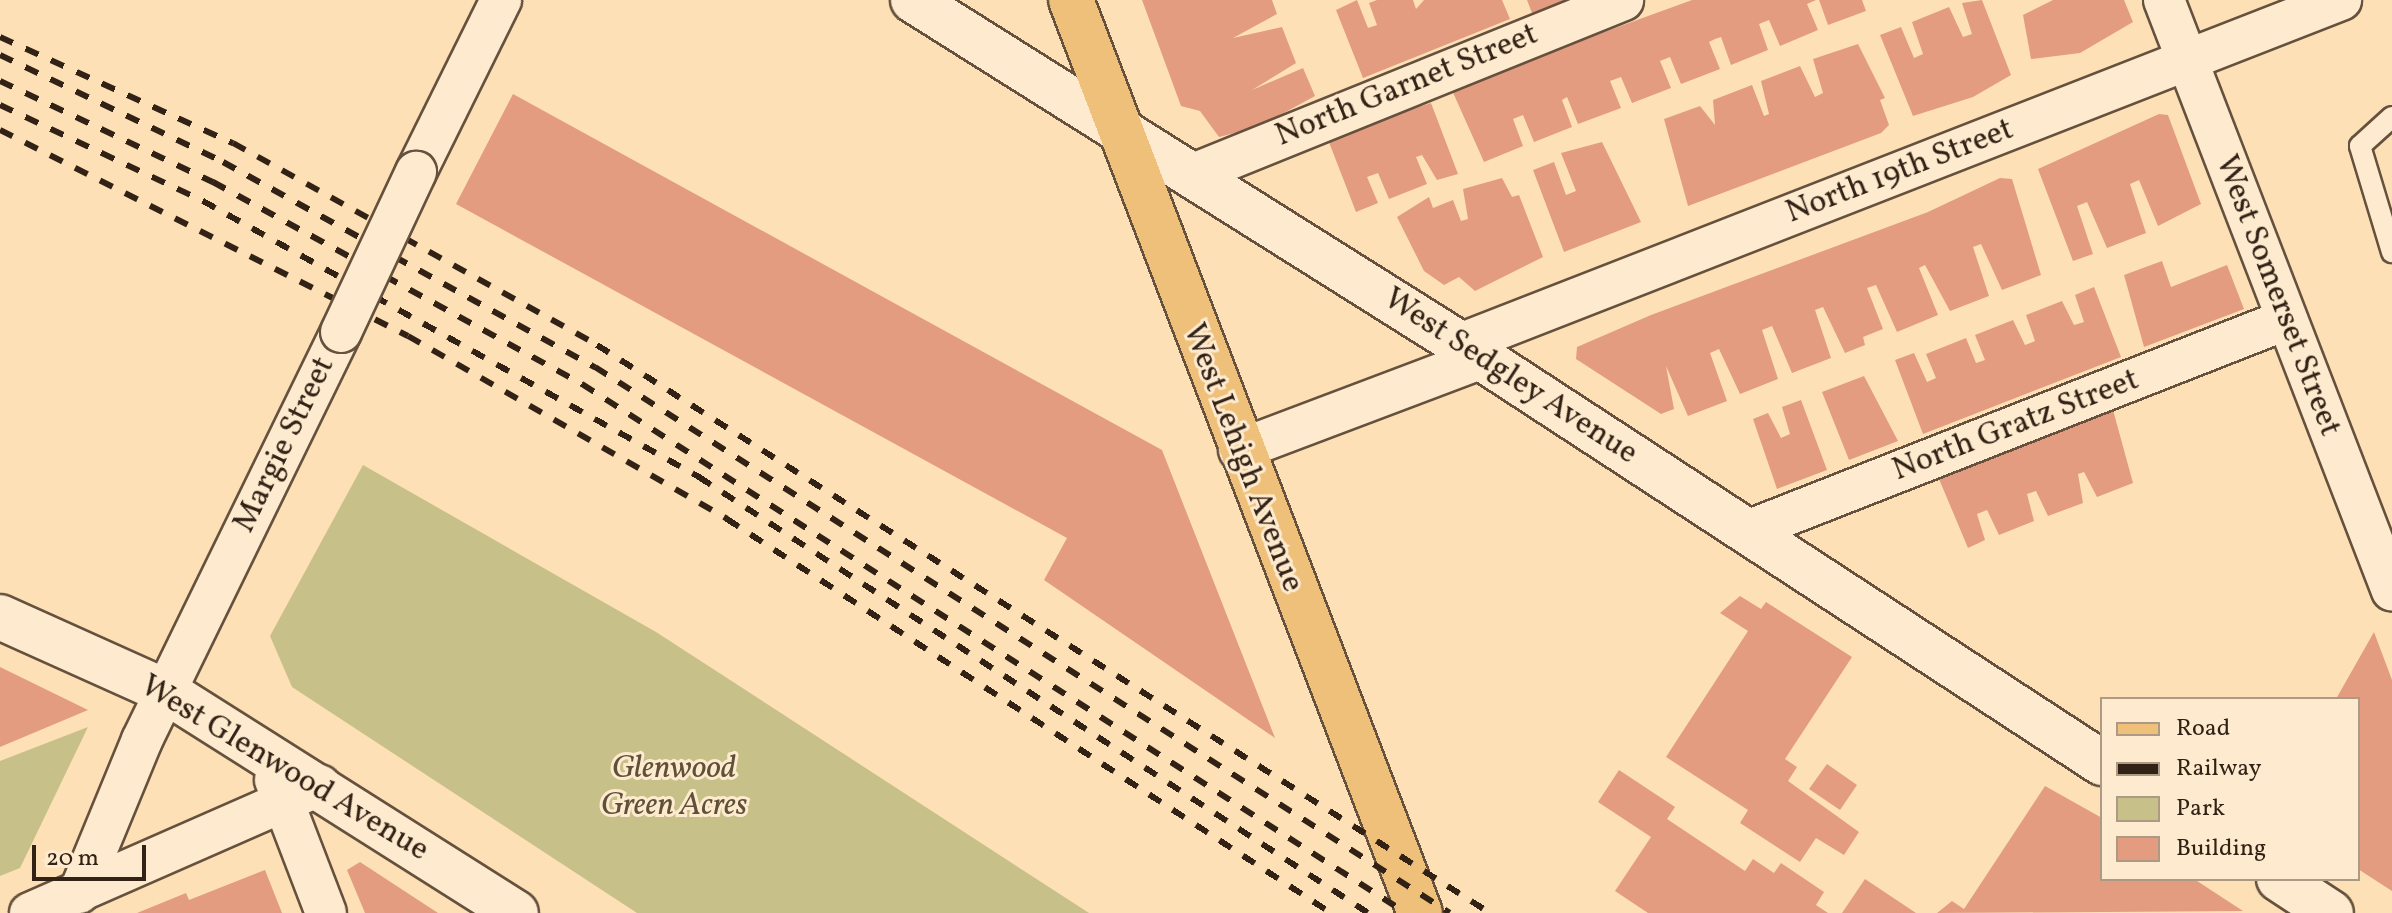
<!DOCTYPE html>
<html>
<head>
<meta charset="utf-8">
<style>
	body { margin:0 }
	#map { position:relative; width:2392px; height:913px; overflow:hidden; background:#fde0b5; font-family:Vollkorn,serif }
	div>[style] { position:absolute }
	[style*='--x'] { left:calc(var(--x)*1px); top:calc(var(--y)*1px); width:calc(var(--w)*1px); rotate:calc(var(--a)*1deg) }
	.green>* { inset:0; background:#c7c088 }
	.building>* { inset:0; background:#e39c80 }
	.roads { filter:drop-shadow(2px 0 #65513d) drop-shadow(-2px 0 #65513d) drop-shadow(0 2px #65513d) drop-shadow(0 -2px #65513d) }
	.lane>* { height:20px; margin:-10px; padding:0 10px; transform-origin:10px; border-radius:10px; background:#feebcf }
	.street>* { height:40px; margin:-20px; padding:0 20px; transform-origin:20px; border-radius:20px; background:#feebcf }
	.secondary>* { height:44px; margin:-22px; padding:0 22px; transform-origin:22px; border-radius:22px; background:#feebcf }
	.primary>* { height:44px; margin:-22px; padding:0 22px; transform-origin:22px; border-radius:22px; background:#eec07a }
	.rail>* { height:6px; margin-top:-3px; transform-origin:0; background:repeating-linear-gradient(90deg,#322115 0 14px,transparent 0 28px) }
	.bridges { filter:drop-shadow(2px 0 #65513d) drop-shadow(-2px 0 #65513d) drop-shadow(0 2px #65513d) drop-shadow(0 -2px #65513d) }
	.street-bridge>* { height:40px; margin:-20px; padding:0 20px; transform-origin:20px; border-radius:20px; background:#feebcf }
	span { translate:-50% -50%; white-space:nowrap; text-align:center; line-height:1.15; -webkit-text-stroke:6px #feebcf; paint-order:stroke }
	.street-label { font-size:32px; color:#322115 }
	.park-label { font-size:32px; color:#5f5138; font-style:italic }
	.legend { position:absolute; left:2100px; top:697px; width:260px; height:184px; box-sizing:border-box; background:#feebcf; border:2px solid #ac9a85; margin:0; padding:10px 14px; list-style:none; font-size:24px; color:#322115 }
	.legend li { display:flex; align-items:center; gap:16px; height:40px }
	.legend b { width:40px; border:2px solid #ac9a85 }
	.scale { position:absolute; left:32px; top:845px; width:114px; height:36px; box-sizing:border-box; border:4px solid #322115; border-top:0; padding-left:10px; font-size:24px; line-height:28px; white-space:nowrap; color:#322115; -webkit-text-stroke:6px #feebcf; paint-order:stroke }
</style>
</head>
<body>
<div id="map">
	<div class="green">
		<div style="clip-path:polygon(363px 465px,656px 632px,1089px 913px,637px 913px,292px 687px,270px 636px)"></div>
		<div style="clip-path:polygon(88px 727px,20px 868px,0 876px,0 761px)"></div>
	</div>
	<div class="building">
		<div style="clip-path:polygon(1142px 0,1272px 0,1277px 14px,1233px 38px,1282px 27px,1296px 63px,1252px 90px,1303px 68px,1315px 96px,1258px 127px,1219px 137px,1200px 111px,1181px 106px)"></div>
		<div style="clip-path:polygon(1357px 0,1368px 28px,1377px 25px,1369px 3px,1377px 0,1413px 0,1416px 9px,1424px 0,1502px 0,1510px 19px,1363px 78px,1336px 10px)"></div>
		<div style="clip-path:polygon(1527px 0,1565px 0,1532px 13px)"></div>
		<div style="clip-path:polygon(1692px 0,1816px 0,1807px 4px,1818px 30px,1780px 46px,1769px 20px,1759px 24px,1768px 50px,1731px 65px,1721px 37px,1715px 39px,1709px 42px,1720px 69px,1681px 84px,1670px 57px,1660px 61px,1671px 88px,1632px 103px,1621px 77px,1610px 81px,1621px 108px,1578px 124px,1567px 97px,1562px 100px,1572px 127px,1534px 142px,1523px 115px,1513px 119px,1523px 146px,1484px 162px,1451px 88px)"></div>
		<div style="clip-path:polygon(1819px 0,1862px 0,1866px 11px,1828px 25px)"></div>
		<div style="clip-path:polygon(1982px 0,2011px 75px,1973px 97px,1913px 116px,1880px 35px,1901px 27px,1914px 58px,1923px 54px,1912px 22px,1949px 7px,1963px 37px,1972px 34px,1962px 3px)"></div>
		<div style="clip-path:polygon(2053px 0,2124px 0,2133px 22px,2080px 53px,2031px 59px,2023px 15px)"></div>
		<div style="clip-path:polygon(1858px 44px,1885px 98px,1880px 100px,1889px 125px,1881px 133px,1688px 206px,1664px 119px,1700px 106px,1715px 125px,1713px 100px,1752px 85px,1764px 116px,1769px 114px,1761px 81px,1800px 66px,1815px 97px,1823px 93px,1813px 59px)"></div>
		<div style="clip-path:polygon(513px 94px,1162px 450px,1275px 738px,1044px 580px,1067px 538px,456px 204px)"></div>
		<div style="clip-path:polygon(1431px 103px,1458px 174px,1437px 180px,1422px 155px,1416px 157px,1427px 184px,1389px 199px,1378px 173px,1367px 177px,1378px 203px,1356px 212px,1327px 137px)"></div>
		<div style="clip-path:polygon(2159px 114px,2168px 115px,2201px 204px,2158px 226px,2139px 180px,2130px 184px,2146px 233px,2107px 248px,2087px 202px,2077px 206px,2093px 254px,2073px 261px,2038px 169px)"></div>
		<div style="clip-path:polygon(1602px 142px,1641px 222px,1564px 252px,1533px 170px,1554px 162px,1566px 195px,1576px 191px,1561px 153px)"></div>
		<div style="clip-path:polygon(1502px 178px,1512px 197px,1519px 195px,1543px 257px,1475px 291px,1459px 277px,1444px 285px,1424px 271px,1397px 217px,1429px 197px,1433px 208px,1453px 200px,1461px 221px,1468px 219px,1463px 189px)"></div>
		<div style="clip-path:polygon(2000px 178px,2012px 179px,2041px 275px,2002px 290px,1981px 244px,1973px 247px,1989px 296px,1950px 311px,1925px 265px,1919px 268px,1938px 315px,1897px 332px,1876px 285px,1867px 288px,1883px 329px,1863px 337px,1865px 345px,1845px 353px,1823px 307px,1815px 310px,1831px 358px,1792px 373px,1772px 326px,1762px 330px,1778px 379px,1740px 394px,1719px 349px,1710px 353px,1727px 401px,1688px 416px,1666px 366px,1674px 409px,1661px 414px,1576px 359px,1577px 347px,1651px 315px,1928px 212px)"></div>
		<div style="clip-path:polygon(2162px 261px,2171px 287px,2227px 265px,2244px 309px,2144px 347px,2124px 275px)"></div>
		<div style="clip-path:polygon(2094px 287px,2121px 357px,1923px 434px,1895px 360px,1914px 353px,1927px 382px,1936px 378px,1926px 354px,1966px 338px,1976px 363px,1985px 360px,1975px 335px,2013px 320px,2025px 345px,2035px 341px,2026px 315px,2062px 301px,2074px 325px,2084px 322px,2075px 295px)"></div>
		<div style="clip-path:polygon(1864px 376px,1898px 441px,1849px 460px,1822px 392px)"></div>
		<div style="clip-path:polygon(1801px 400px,1827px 470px,1777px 489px,1753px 419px,1768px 413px,1781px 438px,1790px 434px,1782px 407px)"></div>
		<div style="clip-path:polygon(2113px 410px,2133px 483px,2097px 497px,2084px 472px,2078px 474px,2083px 503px,2048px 516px,2036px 491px,2027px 494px,2034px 521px,1999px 535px,1987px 510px,1977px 514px,1985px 540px,1968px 548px,1939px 479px)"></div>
		<div style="clip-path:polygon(1740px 596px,1761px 609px,1766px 602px,1852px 657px,1785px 759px,1797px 767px,1788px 781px,1859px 832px,1844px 855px,1816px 838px,1800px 862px,1740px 823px,1748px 810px,1666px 757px,1748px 631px,1720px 613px)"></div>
		<div style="clip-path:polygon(2374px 632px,2392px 680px,2392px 891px,2358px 869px,2358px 699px,2336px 699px)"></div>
		<div style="clip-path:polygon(0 667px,88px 710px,0 747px)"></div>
		<div style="clip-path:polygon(1827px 764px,1857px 785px,1840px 810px,1809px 789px)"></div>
		<div style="clip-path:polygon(1619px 770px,1675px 807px,1667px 819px,1745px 871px,1753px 859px,1774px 873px,1781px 863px,1824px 892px,1816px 905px,1828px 913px,1648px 913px,1615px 891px,1651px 837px,1598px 802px)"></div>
		<div style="clip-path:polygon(2045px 786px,2102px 818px,2102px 879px,2194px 879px,2243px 911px,1937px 913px,1952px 901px,1964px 909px)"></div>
		<div style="clip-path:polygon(360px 862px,438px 913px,365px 913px,347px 870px)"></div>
		<div style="clip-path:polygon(265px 870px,282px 913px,137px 913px,186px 893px,189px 900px)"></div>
		<div style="clip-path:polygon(1865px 879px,1916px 913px,1842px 913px)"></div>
	</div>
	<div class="roads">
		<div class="lane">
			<div style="--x:2392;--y:117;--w:43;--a:137.8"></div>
			<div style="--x:2360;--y:146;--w:111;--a:73.2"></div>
		</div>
		<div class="street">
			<div style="--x:2164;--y:0;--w:633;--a:68.9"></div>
			<div style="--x:416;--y:172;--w:192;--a:-63.7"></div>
			<div style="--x:1193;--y:174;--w:464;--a:-22"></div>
			<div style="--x:1460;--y:344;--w:946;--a:-21.33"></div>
			<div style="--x:1239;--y:450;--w:260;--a:-20.7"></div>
			<div style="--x:1747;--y:531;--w:578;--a:-21.41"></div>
			<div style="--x:275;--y:780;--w:142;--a:69"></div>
			<div style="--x:79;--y:893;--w:165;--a:-67.6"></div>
			<div style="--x:142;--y:740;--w:454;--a:-64"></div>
			<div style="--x:30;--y:913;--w:317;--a:-23.7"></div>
		</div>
		<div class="secondary">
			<div style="--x:913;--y:0;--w:646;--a:32.17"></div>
			<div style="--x:1460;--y:344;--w:767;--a:33.13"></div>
			<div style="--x:0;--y:617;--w:181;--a:24.2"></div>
			<div style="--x:165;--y:691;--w:415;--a:32.3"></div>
			<div style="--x:2279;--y:879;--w:62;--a:33.2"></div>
		</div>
		<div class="primary">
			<div style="--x:1071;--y:0;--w:977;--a:69.08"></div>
		</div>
	</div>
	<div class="rail">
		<div style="--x:0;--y:37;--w:256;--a:24.5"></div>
		<div style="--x:233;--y:143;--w:416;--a:29"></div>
		<div style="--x:597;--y:345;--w:1058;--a:32.46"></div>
		<div style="--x:0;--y:55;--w:247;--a:25.6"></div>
		<div style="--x:223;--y:162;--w:425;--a:28.9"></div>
		<div style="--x:595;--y:367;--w:1014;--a:32.56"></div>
		<div style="--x:0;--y:81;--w:236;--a:25.4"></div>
		<div style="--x:213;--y:182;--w:421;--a:28.7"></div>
		<div style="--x:582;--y:384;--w:979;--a:32.7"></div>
		<div style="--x:0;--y:105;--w:225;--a:25.3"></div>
		<div style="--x:203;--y:201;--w:568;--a:29.09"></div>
		<div style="--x:699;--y:477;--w:799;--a:33.09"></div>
		<div style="--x:0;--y:130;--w:457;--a:26.8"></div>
		<div style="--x:408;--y:336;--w:368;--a:29.8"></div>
		<div style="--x:727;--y:519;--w:721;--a:33.12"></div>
	</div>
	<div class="bridges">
		<div class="street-bridge">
			<div style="--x:341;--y:332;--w:177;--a:-64.9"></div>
		</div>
	</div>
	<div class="street-label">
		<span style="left:1407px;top:86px;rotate:-22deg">North Garnet Street</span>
		<span style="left:1900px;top:172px;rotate:-21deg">North 19th Street</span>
		<span style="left:2277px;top:296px;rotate:69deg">West Somerset Street</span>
		<span style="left:1510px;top:377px;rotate:33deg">West Sedgley Avenue</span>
		<span style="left:2016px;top:426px;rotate:-21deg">North Gratz Street</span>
		<span style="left:285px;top:445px;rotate:-64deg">Margie Street</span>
		<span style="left:1242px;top:458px;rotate:69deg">West Lehigh Avenue</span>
		<span style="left:284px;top:769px;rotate:31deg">West Glenwood Avenue</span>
	</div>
	<div class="park-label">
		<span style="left:674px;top:788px">Glenwood<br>Green Acres</span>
	</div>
	<ul class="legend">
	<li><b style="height:10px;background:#eec07a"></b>Road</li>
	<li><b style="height:10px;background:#322115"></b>Railway</li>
	<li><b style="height:22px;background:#c7c088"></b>Park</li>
	<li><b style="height:22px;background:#e39c80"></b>Building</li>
	</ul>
	<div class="scale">20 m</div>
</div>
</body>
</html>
